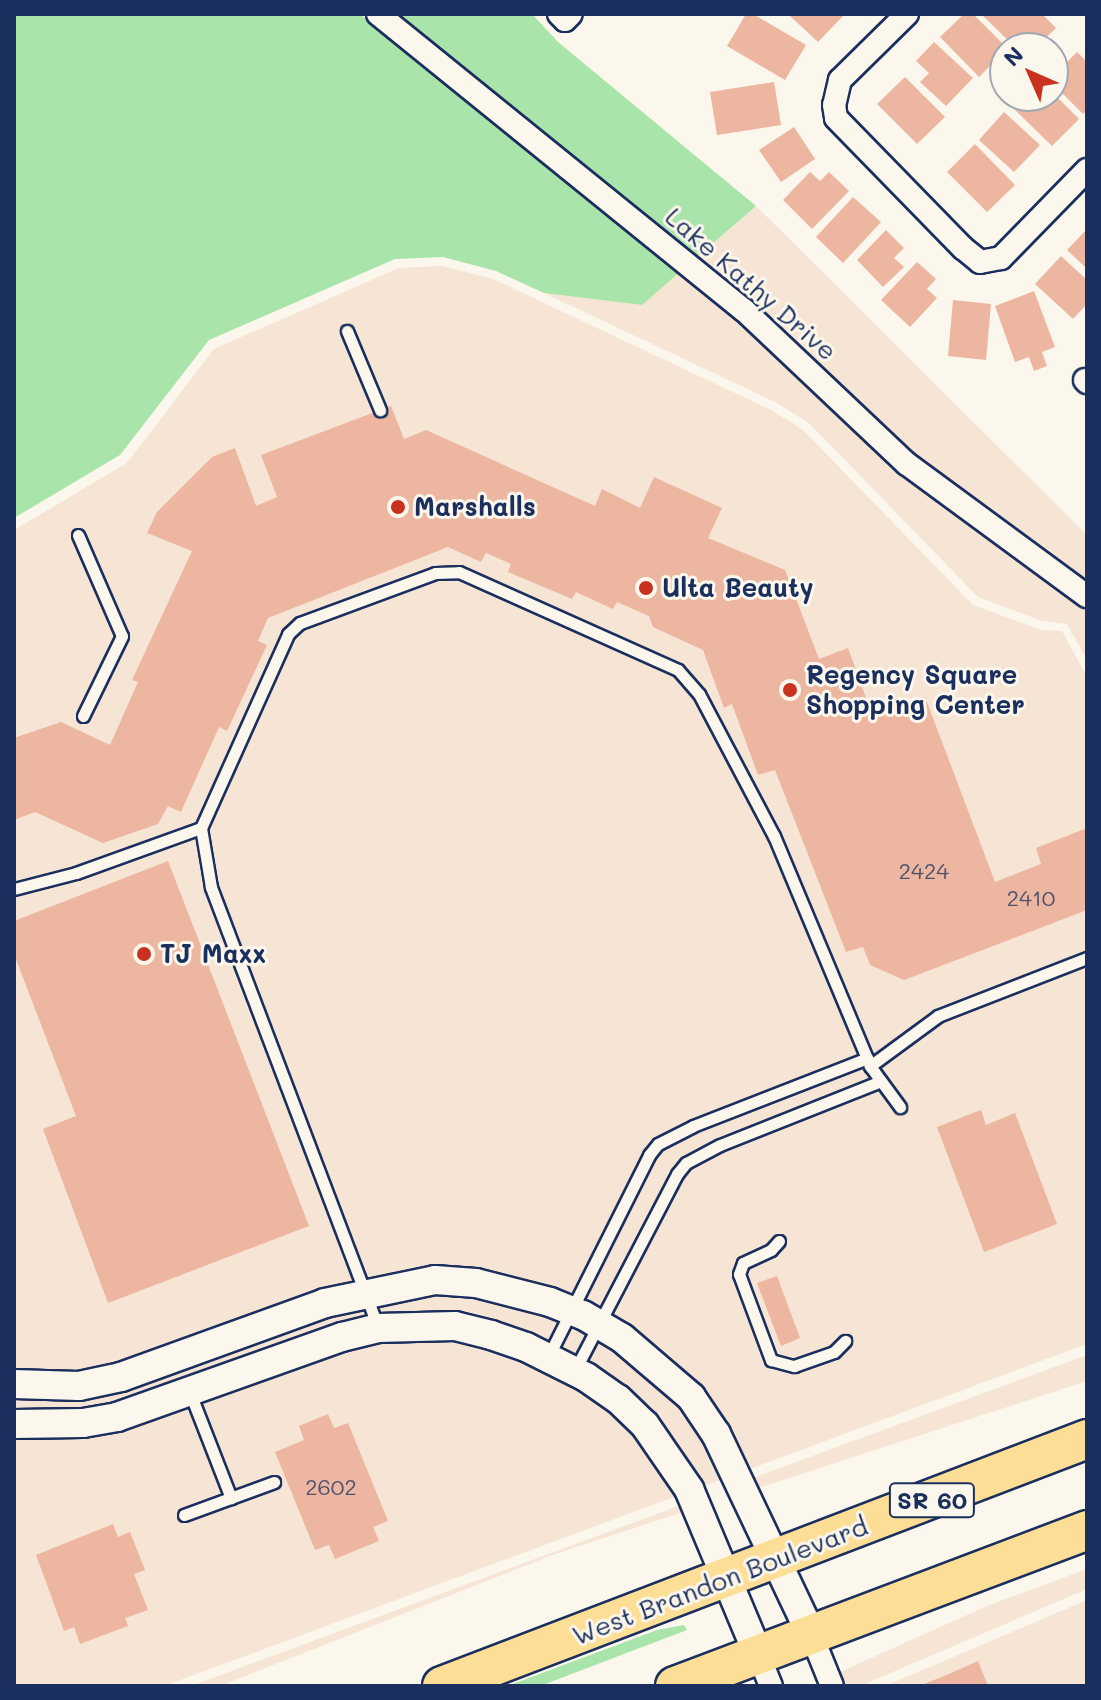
<!DOCTYPE html>
<html>
<head>
<meta charset="utf-8">
<style>
	body { margin:0 }
	#map { position:relative; width:1101px; height:1700px; overflow:hidden; background:#fbf7ec; font-family:Mali,sans-serif }
	div>[style] { position:absolute }
	[style*='--x'] { left:calc(var(--x)*1px); top:calc(var(--y)*1px); width:calc(var(--w)*1px); rotate:calc(var(--a)*1deg) }
	.built>* { inset:0; background:#f6e4d5 }
	.green>* { inset:0; background:#a9e4aa }
	.building>* { inset:0; background:#ecb6a0 }
	.roads { filter:drop-shadow(2px 0 #1b2f5e) drop-shadow(-2px 0 #1b2f5e) drop-shadow(0 2px #1b2f5e) drop-shadow(0 -2px #1b2f5e) }
	.service>* { height:11px; margin:-5.5px; padding:0 5.5px; transform-origin:5.5px; border-radius:5.5px; background:#fbf7ec }
	.minor>* { height:22px; margin:-11px; padding:0 11px; transform-origin:11px; border-radius:11px; background:#fbf7ec }
	.tertiary>* { height:28px; margin:-14px; padding:0 14px; transform-origin:14px; border-radius:14px; background:#fbf7ec }
	.trunk>* { height:38px; margin:-19px; padding:0 19px; transform-origin:19px; border-radius:19px; background:#fdde96 }
	.dots>* { width:22px; height:22px; translate:-50% -50%; box-sizing:border-box; border:4px solid #fbf7ec; border-radius:50% }
	span { translate:-50% -50%; white-space:nowrap; text-align:center; line-height:1.15; -webkit-text-stroke:6px #fbf7ec; paint-order:stroke }
	.number-label { font-size:22px; color:#4f516e }
	.number-label span { -webkit-text-stroke-width:0 }
	.shield-label span { padding:2px 6px; background:#fbf7ec; border:2px solid; border-radius:6px; -webkit-text-stroke-width:0 }
	.shield-label { font-size:24px; color:#1b2f5e; font-weight:700 }
	.street-label { font-size:26px; color:#1b2f5e }
	.poi-label { font-size:26px; color:#1b2f5e; font-weight:700 }
	.left { translate:0 -50%; text-align:left }
	.frame { position:absolute; inset:0; border:16px solid #1b2f5e; pointer-events:none }
	.north { position:absolute; left:989px; top:32px; width:80px; height:80px; box-sizing:border-box; background:#fbf7ec; border:2px solid #a1a7b3; border-radius:50%; rotate:315deg; font-size:22px; font-weight:700; line-height:32px; text-align:center; color:#1b2f5e }
	.north::after { content:''; display:block; margin:auto; width:28px; height:36px; background:#c8321e; clip-path:polygon(50% 0,100% 100%,50% 72%,0 100%) }
</style>
</head>
<body>
<div id="map">
	<div class="built">
		<div style="clip-path:polygon(756px 206px,1087px 535px,1087px 583px,914px 456px,778px 325px,697px 257px)"></div>
		<div style="clip-path:polygon(442px 266px,493px 279px,773px 411px,803px 430px,973px 605px,1041px 630px,1062px 631px,1087px 677px,1087px 1344px,164px 1686px,14px 1686px,14px 530px,127px 463px,214px 349px,399px 268px)"></div>
		<div style="clip-path:polygon(681px 271px,764px 340px,901px 473px,1060px 586px,1087px 611px,1087px 660px,1067px 624px,1042px 621px,978px 597px,810px 424px,777px 403px,544px 293px,642px 305px)"></div>
		<div style="clip-path:polygon(1087px 1355px,1087px 1381px,755px 1489px,750px 1479px)"></div>
		<div style="clip-path:polygon(684px 1504px,686px 1511px,555px 1554px,220px 1686px,191px 1686px)"></div>
		<div style="clip-path:polygon(1087px 1569px,1087px 1589px,860px 1686px,844px 1686px,838px 1673px,987px 1606px)"></div>
		<div style="clip-path:polygon(1087px 1600px,1087px 1686px,885px 1686px)"></div>
	</div>
	<div class="green">
		<div style="clip-path:polygon(14px 14px,360px 14px,681px 271px,642px 305px,544px 293px,496px 271px,443px 257px,395px 259px,209px 340px,120px 455px,14px 518px)"></div>
		<div style="clip-path:polygon(395px 14px,532px 14px,558px 42px,756px 206px,697px 257px)"></div>
		<div style="clip-path:polygon(684px 1625px,687px 1630px,540px 1686px,507px 1686px,657px 1630px)"></div>
	</div>
	<div class="building">
		<div style="clip-path:polygon(746px 14px,753px 14px,806px 45px,785px 80px,727px 46px)"></div>
		<div style="clip-path:polygon(788px 14px,845px 14px,818px 42px)"></div>
		<div style="clip-path:polygon(964px 14px,973px 14px,1005px 46px,1005px 51px,979px 77px,940px 37px)"></div>
		<div style="clip-path:polygon(981px 14px,1042px 14px,1056px 28px,1035px 48px,1016px 48px)"></div>
		<div style="clip-path:polygon(934px 42px,973px 78px,946px 106px,920px 82px,929px 73px,916px 61px)"></div>
		<div style="clip-path:polygon(1077px 52px,1087px 62px,1087px 110px,1083px 114px,1053px 84px,1053px 76px)"></div>
		<div style="clip-path:polygon(905px 77px,945px 117px,917px 144px,877px 104px)"></div>
		<div style="clip-path:polygon(774px 82px,781px 125px,717px 135px,710px 92px)"></div>
		<div style="clip-path:polygon(1053px 93px,1079px 119px,1052px 146px,1012px 107px,1023px 96px)"></div>
		<div style="clip-path:polygon(1004px 112px,1040px 145px,1014px 172px,979px 140px)"></div>
		<div style="clip-path:polygon(794px 127px,815px 159px,781px 182px,759px 150px)"></div>
		<div style="clip-path:polygon(975px 144px,1015px 185px,987px 212px,947px 172px)"></div>
		<div style="clip-path:polygon(810px 172px,820px 181px,829px 172px,849px 191px,812px 229px,783px 200px)"></div>
		<div style="clip-path:polygon(853px 197px,881px 222px,843px 263px,816px 237px)"></div>
		<div style="clip-path:polygon(1087px 229px,1087px 269px,1067px 250px)"></div>
		<div style="clip-path:polygon(886px 230px,904px 248px,894px 258px,904px 267px,883px 287px,857px 260px)"></div>
		<div style="clip-path:polygon(1061px 256px,1087px 280px,1087px 304px,1073px 319px,1035px 284px)"></div>
		<div style="clip-path:polygon(917px 262px,936px 279px,927px 289px,937px 298px,910px 327px,881px 300px)"></div>
		<div style="clip-path:polygon(1034px 291px,1055px 347px,1042px 352px,1047px 366px,1034px 371px,1029px 357px,1015px 362px,995px 306px)"></div>
		<div style="clip-path:polygon(953px 300px,991px 304px,986px 360px,948px 356px)"></div>
		<div style="clip-path:polygon(391px 406px,404px 439px,426px 430px,595px 506px,602px 489px,640px 508px,654px 477px,722px 508px,708px 538px,785px 570px,819px 659px,848px 648px,873px 717px,925px 697px,995px 882px,1041px 864px,1036px 848px,1087px 828px,1087px 910px,904px 980px,870px 965px,863px 947px,846px 952px,775px 770px,758px 775px,732px 704px,724px 708px,703px 650px,653px 627px,649px 616px,617px 602px,613px 609px,576px 592px,572px 599px,508px 572px,511px 564px,486px 553px,481px 562px,448px 547px,268px 618px,258px 641px,267px 645px,227px 731px,219px 727px,181px 812px,168px 806px,158px 824px,103px 843px,35px 812px,14px 820px,14px 738px,61px 722px,110px 745px,138px 682px,132px 680px,192px 551px,147px 533px,157px 512px,212px 457px,235px 448px,256px 506px,277px 497px,261px 455px)"></div>
		<div style="clip-path:polygon(168px 861px,309px 1226px,108px 1303px,43px 1129px,76px 1116px,14px 954px,14px 921px)"></div>
		<div style="clip-path:polygon(981px 1110px,986px 1125px,1015px 1113px,1057px 1224px,984px 1252px,937px 1127px)"></div>
		<div style="clip-path:polygon(777px 1276px,800px 1338px,781px 1346px,757px 1283px)"></div>
		<div style="clip-path:polygon(328px 1414px,334px 1428px,348px 1423px,388px 1521px,373px 1527px,379px 1541px,335px 1559px,329px 1545px,315px 1550px,275px 1452px,304px 1440px,299px 1426px)"></div>
		<div style="clip-path:polygon(113px 1524px,118px 1537px,130px 1532px,145px 1570px,134px 1574px,148px 1610px,125px 1618px,128px 1626px,80px 1644px,74px 1627px,64px 1631px,36px 1555px)"></div>
		<div style="clip-path:polygon(978px 1661px,988px 1686px,919px 1686px,949px 1674px)"></div>
	</div>
	<div class="roads">
		<div class="service">
			<div style="--x:347;--y:331;--w:86;--a:67.3"></div>
			<div style="--x:78;--y:535;--w:110;--a:66.5"></div>
			<div style="--x:122;--y:636;--w:89;--a:116"></div>
			<div style="--x:14;--y:889;--w:64;--a:-14.5"></div>
			<div style="--x:76;--y:873;--w:133;--a:-19.8"></div>
			<div style="--x:870;--y:1066;--w:84;--a:-36.3"></div>
			<div style="--x:938;--y:1016;--w:160;--a:-21.3"></div>
			<div style="--x:779;--y:1241;--w:12;--a:132"></div>
			<div style="--x:771;--y:1250;--w:31;--a:155"></div>
			<div style="--x:743;--y:1263;--w:12;--a:110"></div>
			<div style="--x:739;--y:1274;--w:92;--a:69.6"></div>
			<div style="--x:771;--y:1360;--w:24;--a:15"></div>
			<div style="--x:794;--y:1366;--w:42;--a:-19.3"></div>
			<div style="--x:834;--y:1352;--w:16;--a:-45"></div>
			<div style="--x:378;--y:1327;--w:471;--a:-110.8"></div>
			<div style="--x:211;--y:887;--w:60;--a:-99.6"></div>
			<div style="--x:201;--y:828;--w:213;--a:-65.8"></div>
			<div style="--x:288;--y:634;--w:16;--a:-43"></div>
			<div style="--x:300;--y:623;--w:144;--a:-20.3"></div>
			<div style="--x:435;--y:573;--w:24;--a:-2"></div>
			<div style="--x:459;--y:572;--w:240;--a:24.1"></div>
			<div style="--x:678;--y:670;--w:32;--a:49"></div>
			<div style="--x:699;--y:694;--w:161;--a:62.2"></div>
			<div style="--x:774;--y:836;--w:249;--a:67.3"></div>
			<div style="--x:870;--y:1066;--w:51;--a:53.8"></div>
			<div style="--x:548;--y:1357;--w:226;--a:-63.4"></div>
			<div style="--x:649;--y:1155;--w:14;--a:-51"></div>
			<div style="--x:658;--y:1144;--w:39;--a:-27"></div>
			<div style="--x:693;--y:1126;--w:187;--a:-21.3"></div>
			<div style="--x:575;--y:1370;--w:221;--a:-62.5"></div>
			<div style="--x:677;--y:1174;--w:14;--a:-51"></div>
			<div style="--x:686;--y:1163;--w:38;--a:-28"></div>
			<div style="--x:720;--y:1145;--w:173;--a:-21.7"></div>
			<div style="--x:190;--y:1393;--w:113;--a:68.7"></div>
			<div style="--x:184;--y:1515;--w:96;--a:-20.1"></div>
		</div>
		<div class="minor">
			<div style="--x:378;--y:14;--w:471;--a:39"></div>
			<div style="--x:744;--y:310;--w:224;--a:43.4"></div>
			<div style="--x:907;--y:464;--w:223;--a:36.3"></div>
			<div style="--x:559;--y:14;--w:8;--a:45"></div>
			<div style="--x:565;--y:20;--w:8;--a:-45"></div>
			<div style="--x:907;--y:14;--w:94;--a:135.4"></div>
			<div style="--x:840;--y:80;--w:26;--a:103"></div>
			<div style="--x:834;--y:105;--w:13;--a:81"></div>
			<div style="--x:836;--y:118;--w:182;--a:45.7"></div>
			<div style="--x:963;--y:248;--w:22;--a:39"></div>
			<div style="--x:980;--y:262;--w:21;--a:-11"></div>
			<div style="--x:1001;--y:258;--w:123;--a:-45.7"></div>
			<div style="--x:1085;--y:380;--w:3;--a:45"></div>
			<div style="--x:811;--y:1634;--w:56;--a:68"></div>
			<div style="--x:758;--y:1654;--w:35;--a:68"></div>
		</div>
		<div class="tertiary">
			<div style="--x:14;--y:1384;--w:65;--a:1.8"></div>
			<div style="--x:79;--y:1386;--w:43;--a:-12.1"></div>
			<div style="--x:121;--y:1377;--w:217;--a:-19.9"></div>
			<div style="--x:325;--y:1303;--w:112;--a:-11.8"></div>
			<div style="--x:435;--y:1280;--w:41;--a:4.2"></div>
			<div style="--x:476;--y:1283;--w:76;--a:14.4"></div>
			<div style="--x:550;--y:1302;--w:35;--a:22"></div>
			<div style="--x:583;--y:1315;--w:45;--a:30.5"></div>
			<div style="--x:622;--y:1338;--w:91;--a:40.5"></div>
			<div style="--x:691;--y:1397;--w:45;--a:56"></div>
			<div style="--x:716;--y:1434;--w:221;--a:64.6"></div>
			<div style="--x:14;--y:1424;--w:69;--a:-0.8"></div>
			<div style="--x:83;--y:1423;--w:35;--a:-10"></div>
			<div style="--x:117;--y:1417;--w:239;--a:-19.6"></div>
			<div style="--x:342;--y:1337;--w:37;--a:-14"></div>
			<div style="--x:378;--y:1328;--w:77;--a:-1.5"></div>
			<div style="--x:455;--y:1326;--w:37;--a:14"></div>
			<div style="--x:491;--y:1335;--w:37;--a:19"></div>
			<div style="--x:526;--y:1347;--w:67;--a:26.6"></div>
			<div style="--x:586;--y:1377;--w:39;--a:35"></div>
			<div style="--x:618;--y:1399;--w:37;--a:44"></div>
			<div style="--x:645;--y:1425;--w:78;--a:55.5"></div>
			<div style="--x:689;--y:1489;--w:179;--a:67.3"></div>
		</div>
		<div class="trunk">
			<div style="--x:442;--y:1686;--w:691;--a:-20.95"></div>
			<div style="--x:675;--y:1686;--w:441;--a:-20.7"></div>
		</div>
	</div>
	<div class="dots">
		<div style="left:398px;top:507px;background:#c8321e"></div>
		<div style="left:646px;top:588px;background:#c8321e"></div>
		<div style="left:790px;top:690px;background:#c8321e"></div>
		<div style="left:144px;top:954px;background:#c8321e"></div>
	</div>
	<div class="number-label">
		<span style="left:924px;top:871px">2424</span>
		<span style="left:1031px;top:898px">2410</span>
		<span style="left:331px;top:1487px">2602</span>
	</div>
	<div class="shield-label">
		<span style="left:932px;top:1500px">SR 60</span>
	</div>
	<div class="street-label">
		<span style="left:751px;top:284px;rotate:41deg">Lake Kathy Drive</span>
		<span style="left:720px;top:1581px;rotate:-21deg">West Brandon Boulevard</span>
	</div>
	<div class="poi-label">
		<span class="left" style="left:414px;top:507px">Marshalls</span>
		<span class="left" style="left:662px;top:588px">Ulta Beauty</span>
		<span class="left" style="left:806px;top:690px">Regency Square<br>Shopping Center</span>
		<span class="left" style="left:160px;top:954px">TJ Maxx</span>
	</div>
	<div class="frame"></div>
	<div class="north">N</div>
</div>
</body>
</html>
